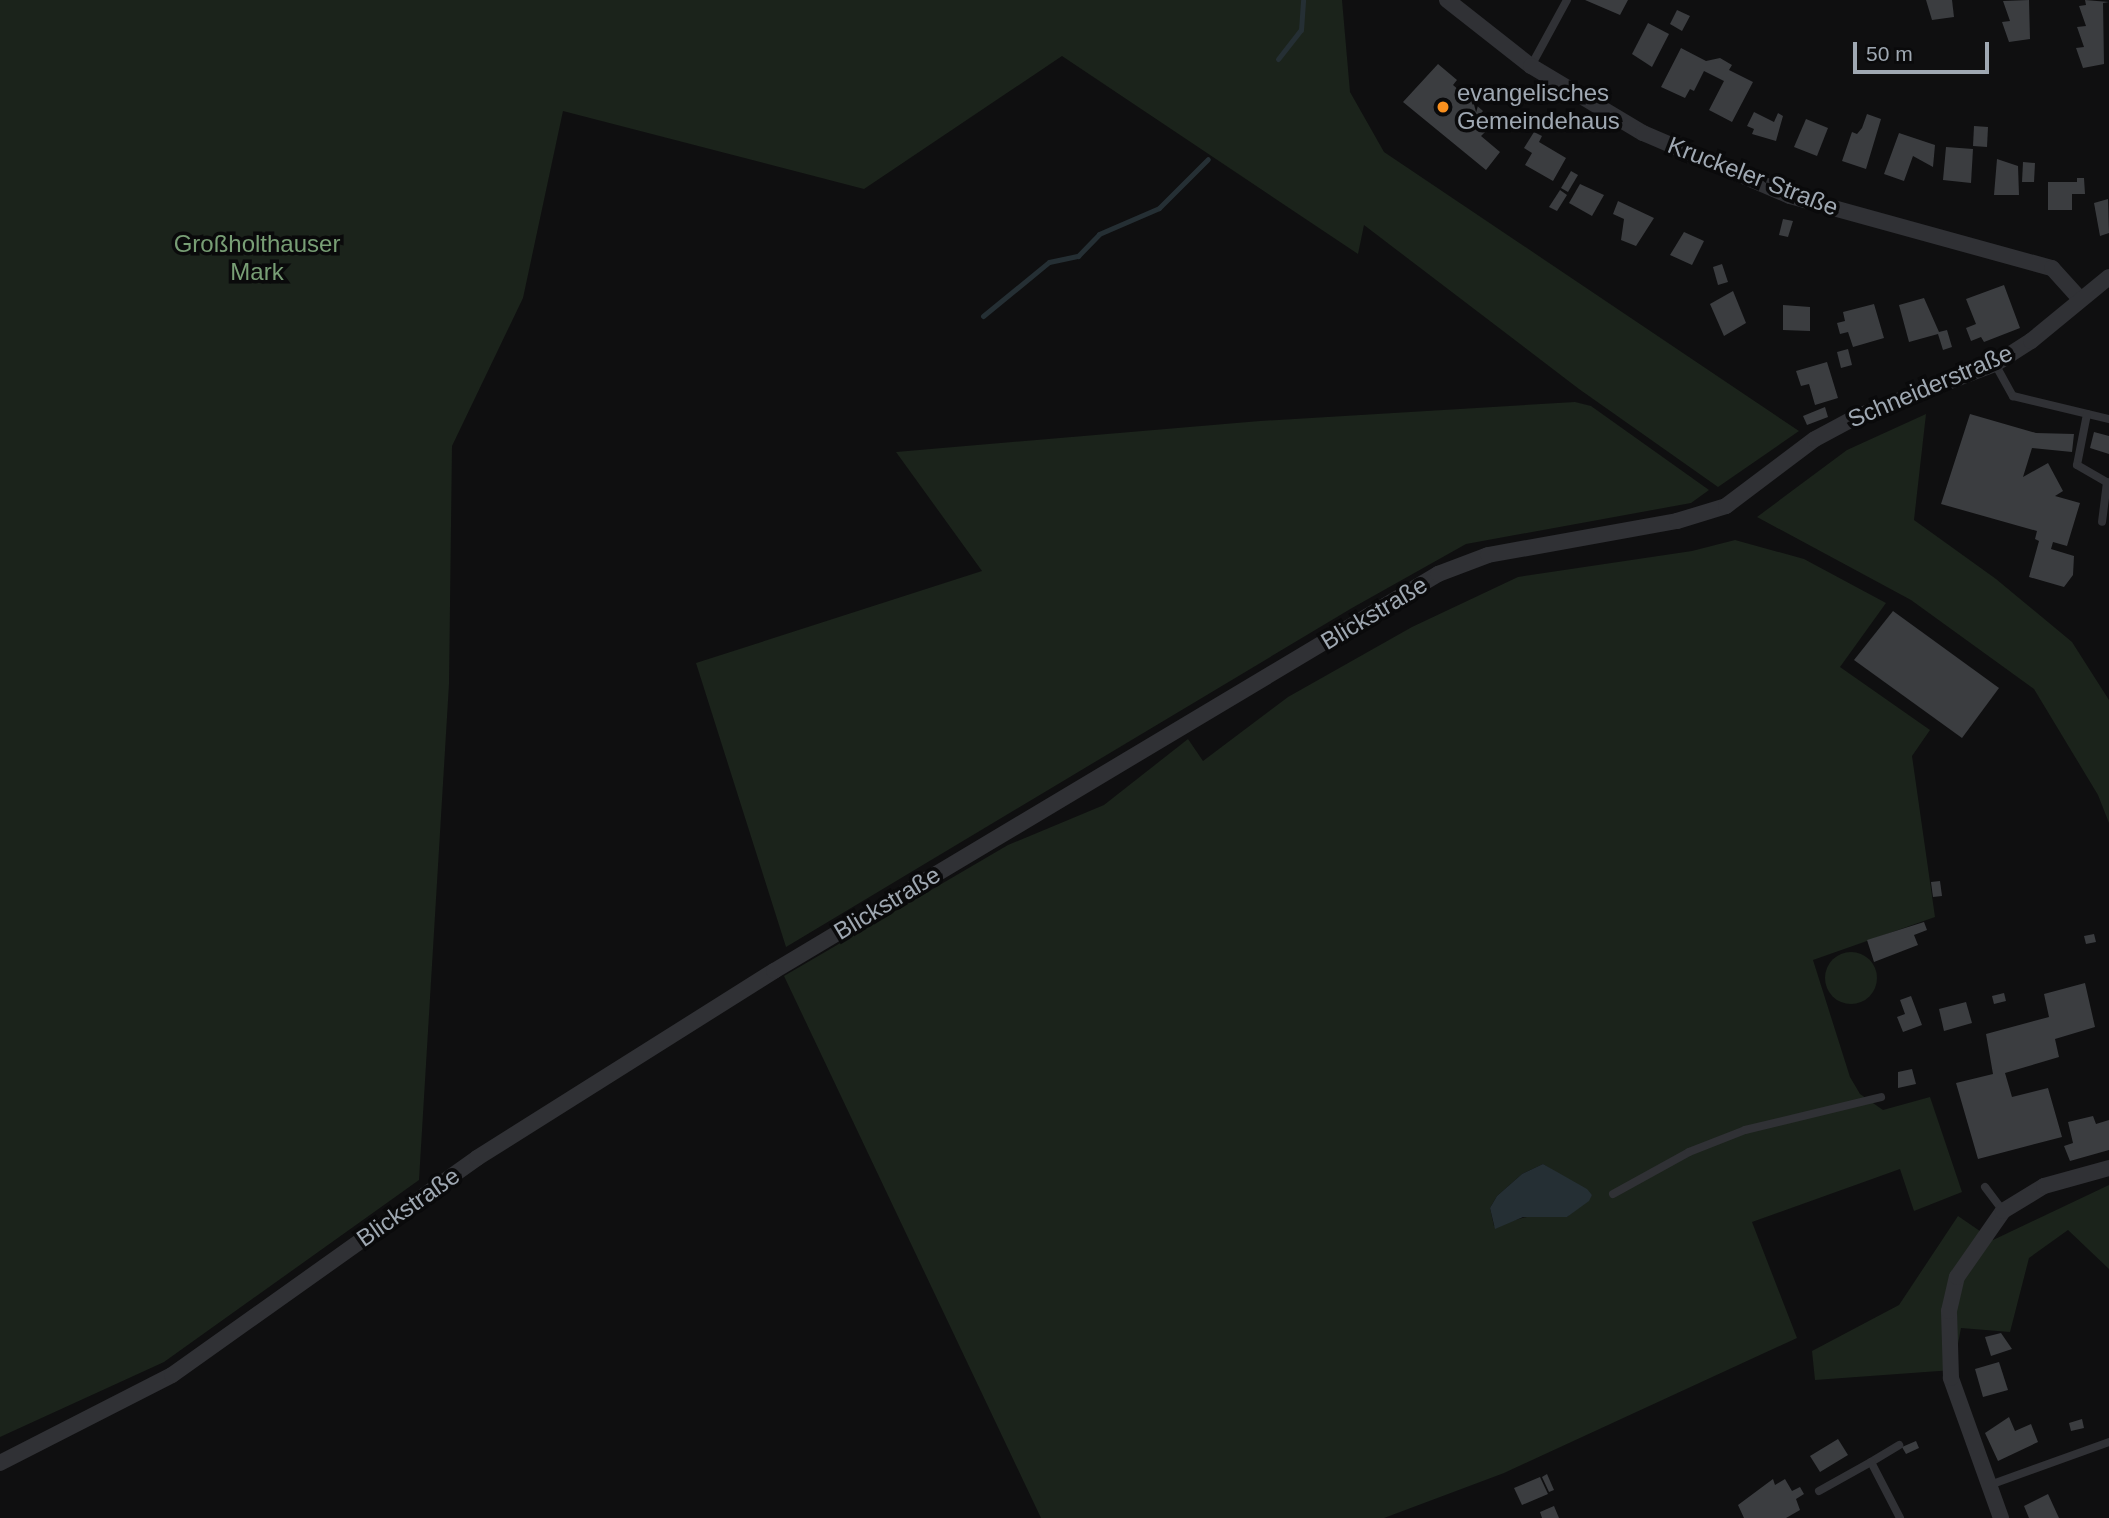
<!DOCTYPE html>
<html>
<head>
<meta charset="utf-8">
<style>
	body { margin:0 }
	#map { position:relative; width:2109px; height:1518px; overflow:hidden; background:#0f0f10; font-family:Helvetica,sans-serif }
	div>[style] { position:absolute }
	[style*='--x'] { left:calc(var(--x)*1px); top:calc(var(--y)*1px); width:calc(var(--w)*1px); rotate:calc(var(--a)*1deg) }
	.green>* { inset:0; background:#1b231b }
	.round { border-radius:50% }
	.water>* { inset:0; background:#252f34 }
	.stream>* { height:5px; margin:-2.5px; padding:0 2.5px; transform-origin:2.5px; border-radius:2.5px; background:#252f34 }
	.building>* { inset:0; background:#3b3d40 }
	.service>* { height:8px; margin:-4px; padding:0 4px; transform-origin:4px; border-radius:4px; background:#303135 }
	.minor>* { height:16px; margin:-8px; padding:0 8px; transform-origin:8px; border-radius:8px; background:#303135 }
	.dots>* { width:19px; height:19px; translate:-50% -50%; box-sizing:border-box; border:4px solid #0a0a0b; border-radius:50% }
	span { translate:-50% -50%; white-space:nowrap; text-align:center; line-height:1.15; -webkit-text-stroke:7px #0a0a0b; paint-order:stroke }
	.poi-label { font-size:24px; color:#9fa8b2 }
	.left { translate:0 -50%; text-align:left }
	.street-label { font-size:24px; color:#9fa8b2 }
	.park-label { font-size:24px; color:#789e75 }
	.scale { position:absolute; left:1853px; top:42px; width:136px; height:32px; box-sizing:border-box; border:4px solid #9fa8b2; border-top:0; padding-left:9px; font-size:21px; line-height:24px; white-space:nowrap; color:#9fa8b2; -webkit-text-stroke:5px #0a0a0b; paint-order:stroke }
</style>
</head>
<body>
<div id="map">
	<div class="green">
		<div style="clip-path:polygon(0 0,1342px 0,1350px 92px,1384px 152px,1799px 431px,1718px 487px,1579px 389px,1364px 225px,1358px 254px,1062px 56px,864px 189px,563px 111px,523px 298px,452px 446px,449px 684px,419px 1180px,164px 1362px,0 1437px)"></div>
		<div style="clip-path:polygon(1575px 402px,1591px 406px,1709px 490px,1691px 503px,1466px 544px,1352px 608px,786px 947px,696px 663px,982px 571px,896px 452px,1260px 421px)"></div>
		<div style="clip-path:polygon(1926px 414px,1914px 520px,1996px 579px,2072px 642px,2109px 700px,2109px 823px,2098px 795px,2034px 689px,1911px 600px,1757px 517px,1847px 450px)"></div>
		<div style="clip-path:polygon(evenodd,1735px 540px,1804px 559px,1886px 603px,1840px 667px,1930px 730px,1912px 756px,1935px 917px,1813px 960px,1850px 1077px,1860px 1094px,1883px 1110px,1930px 1097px,1962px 1192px,1914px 1211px,1900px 1169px,1752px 1222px,1797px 1338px,1504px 1473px,1384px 1518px,1041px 1518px,784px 976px,1008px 845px,1104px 805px,1188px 739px,1203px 761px,1288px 697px,1412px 627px,1518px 577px,1692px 551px,1735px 540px,1543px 1164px,1592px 1195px,1567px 1217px,1530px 1216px,1494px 1226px,1490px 1208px,1497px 1196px,1522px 1174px,1543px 1164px)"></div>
		<div class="round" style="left:1825px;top:952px;width:52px;height:52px"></div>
		<div style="clip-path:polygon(2109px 1185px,2109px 1269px,2068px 1230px,2029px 1258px,2010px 1332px,1961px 1328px,1953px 1370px,1815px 1380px,1812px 1351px,1899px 1305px,1958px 1216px,1993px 1240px)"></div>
	</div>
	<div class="water">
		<div style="clip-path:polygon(1543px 1164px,1587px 1189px,1592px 1195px,1589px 1201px,1567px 1217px,1523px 1217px,1495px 1229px,1490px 1208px,1497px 1196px,1522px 1174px)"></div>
	</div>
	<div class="stream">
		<div style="--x:1278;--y:59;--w:37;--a:-52"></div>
		<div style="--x:1301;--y:30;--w:30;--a:-86"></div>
		<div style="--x:983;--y:316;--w:85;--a:-39.3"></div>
		<div style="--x:1049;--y:262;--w:30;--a:-12"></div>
		<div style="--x:1078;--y:256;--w:30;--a:-46"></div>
		<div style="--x:1099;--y:234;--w:65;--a:-23.4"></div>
		<div style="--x:1159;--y:208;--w:69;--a:-45"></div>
	</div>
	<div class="building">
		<div style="clip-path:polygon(1585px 0,1628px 0,1620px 15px)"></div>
		<div style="clip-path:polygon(1926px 0,1952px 0,1954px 17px,1932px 20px)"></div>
		<div style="clip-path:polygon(2029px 0,2030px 39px,2009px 42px,2002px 22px,2010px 21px,2003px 1px)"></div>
		<div style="clip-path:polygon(2085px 0,2109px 2px,2103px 3px,2104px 64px,2083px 68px,2076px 48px,2084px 47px,2077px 27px,2086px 26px,2079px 6px,2086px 5px)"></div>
		<div style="clip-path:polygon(1677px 10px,1690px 16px,1682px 31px,1670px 24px)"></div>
		<div style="clip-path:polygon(1648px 23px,1669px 34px,1652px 67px,1632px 54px)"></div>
		<div style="clip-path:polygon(1681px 48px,1706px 61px,1720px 58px,1732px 65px,1729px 70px,1753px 82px,1732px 122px,1709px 110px,1724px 81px,1704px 71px,1694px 91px,1690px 89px,1685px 98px,1661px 87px)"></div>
		<div style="clip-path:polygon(1438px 64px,1457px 80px,1453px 85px,1483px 111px,1475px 121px,1486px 131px,1481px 136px,1500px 152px,1486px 170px,1403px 102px)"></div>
		<div style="clip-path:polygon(1754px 112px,1774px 122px,1778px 113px,1783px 116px,1776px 141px,1752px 134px,1754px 129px,1747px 126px)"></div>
		<div style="clip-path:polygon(1867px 114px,1881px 119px,1866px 169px,1842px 161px,1852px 132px,1857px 134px,1862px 128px)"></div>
		<div style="clip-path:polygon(1806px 119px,1828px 128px,1817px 156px,1794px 147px)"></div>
		<div style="clip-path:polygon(1974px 126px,1988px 127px,1987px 147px,1973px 146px)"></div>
		<div style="clip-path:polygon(1534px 132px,1542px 136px,1539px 142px,1566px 158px,1553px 181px,1525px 165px,1532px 153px,1524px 148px)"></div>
		<div style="clip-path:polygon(1899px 133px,1935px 145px,1933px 167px,1913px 156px,1904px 181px,1884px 174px)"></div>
		<div style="clip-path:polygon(1946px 147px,1973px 149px,1971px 183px,1943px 180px)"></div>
		<div style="clip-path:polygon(1997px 159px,2018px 166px,2019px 195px,1994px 195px)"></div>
		<div style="clip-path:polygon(2023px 162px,2035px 163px,2034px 182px,2022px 182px)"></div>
		<div style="clip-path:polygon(1571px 171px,1578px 175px,1568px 192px,1561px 188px)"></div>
		<div style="clip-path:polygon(2077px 178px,2084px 178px,2085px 194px,2072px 194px,2072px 210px,2048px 210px,2048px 182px,2077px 182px)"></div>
		<div style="clip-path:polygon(1580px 184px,1604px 195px,1592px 216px,1569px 203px)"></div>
		<div style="clip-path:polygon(1560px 190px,1567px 195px,1557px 211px,1549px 207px)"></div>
		<div style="clip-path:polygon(2108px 199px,2109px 233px,2100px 236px,2094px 203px)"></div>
		<div style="clip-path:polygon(1618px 201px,1654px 218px,1636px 246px,1621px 240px,1624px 219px,1613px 214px)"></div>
		<div style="clip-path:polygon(1783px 219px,1793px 221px,1788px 237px,1779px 235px)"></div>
		<div style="clip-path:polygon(1684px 232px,1704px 241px,1692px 265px,1670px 255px)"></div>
		<div style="clip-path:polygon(1722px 264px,1728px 282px,1718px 285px,1713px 267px)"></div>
		<div style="clip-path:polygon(2004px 285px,2020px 328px,1984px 342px,1981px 337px,1971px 341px,1966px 328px,1976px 324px,1966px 299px)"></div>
		<div style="clip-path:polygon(1733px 291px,1746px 323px,1724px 336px,1710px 304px)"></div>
		<div style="clip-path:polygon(1924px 298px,1939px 332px,1947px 330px,1952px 347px,1943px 350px,1938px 334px,1909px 342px,1899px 305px)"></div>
		<div style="clip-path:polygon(1874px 304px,1884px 338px,1853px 347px,1848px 332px,1840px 334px,1837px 323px,1845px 321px,1843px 312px)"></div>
		<div style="clip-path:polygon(1783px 305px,1810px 307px,1810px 331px,1783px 330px)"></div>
		<div style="clip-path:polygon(1848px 349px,1852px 365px,1841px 368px,1837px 352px)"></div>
		<div style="clip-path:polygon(1827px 362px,1838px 398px,1815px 405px,1809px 384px,1801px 386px,1796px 371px)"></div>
		<div style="clip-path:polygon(1825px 407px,1828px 417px,1807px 425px,1803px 416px)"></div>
		<div style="clip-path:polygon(1970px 414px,2036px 433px,2074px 434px,2072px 452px,2032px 448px,2023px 477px,2048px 463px,2063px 491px,2055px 496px,2080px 503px,2067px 546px,2053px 542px,2051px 549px,2074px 556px,2073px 575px,2064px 587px,2029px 577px,2039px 541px,2035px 539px,2037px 531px,1941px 504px)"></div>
		<div style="clip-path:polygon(2094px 432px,2109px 436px,2109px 454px,2090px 448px)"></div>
		<div style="clip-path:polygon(1893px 611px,1999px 688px,1962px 738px,1854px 660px)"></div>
		<div style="clip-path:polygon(1940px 881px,1942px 896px,1933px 897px,1931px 882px)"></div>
		<div style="clip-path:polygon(1924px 922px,1927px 930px,1914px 935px,1918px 945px,1874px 962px,1867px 940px)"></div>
		<div style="clip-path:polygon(2094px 934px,2096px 942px,2086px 944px,2084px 936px)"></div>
		<div style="clip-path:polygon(2085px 983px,2095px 1027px,2055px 1039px,2059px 1057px,2005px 1073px,2012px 1097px,2048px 1088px,2062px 1137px,1978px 1159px,1956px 1083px,1993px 1074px,1986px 1034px,2049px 1017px,2044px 994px)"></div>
		<div style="clip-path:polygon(2004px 993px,2006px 1001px,1994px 1004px,1992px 996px)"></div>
		<div style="clip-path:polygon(1911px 996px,1922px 1025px,1903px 1032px,1897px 1017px,1905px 1014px,1900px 1000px)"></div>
		<div style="clip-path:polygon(1966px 1002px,1972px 1023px,1944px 1031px,1939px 1009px)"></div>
		<div style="clip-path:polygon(1912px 1069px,1916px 1084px,1898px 1088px,1898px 1072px)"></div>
		<div style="clip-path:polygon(2093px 1116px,2096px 1124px,2109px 1120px,2109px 1150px,2070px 1161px,2064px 1146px,2073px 1143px,2068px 1122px)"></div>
		<div style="clip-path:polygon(2001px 1333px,2012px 1349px,1991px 1356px,1985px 1337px)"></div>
		<div style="clip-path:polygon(1999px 1362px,2008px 1390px,1983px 1397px,1975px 1369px)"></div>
		<div style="clip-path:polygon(2009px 1417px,2015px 1431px,2031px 1424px,2038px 1442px,1998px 1461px,1985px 1433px)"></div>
		<div style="clip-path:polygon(2082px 1419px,2084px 1428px,2071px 1431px,2069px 1423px)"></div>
		<div style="clip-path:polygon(1838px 1439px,1848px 1455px,1820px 1472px,1810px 1456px)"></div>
		<div style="clip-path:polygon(1916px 1441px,1919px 1448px,1906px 1454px,1902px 1447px)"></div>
		<div style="clip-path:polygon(1547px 1474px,1554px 1490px,1549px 1492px,1542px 1477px)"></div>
		<div style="clip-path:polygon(1540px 1477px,1548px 1494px,1522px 1505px,1514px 1488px)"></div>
		<div style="clip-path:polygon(1773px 1479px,1775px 1485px,1785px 1479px,1792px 1491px,1800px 1487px,1804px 1494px,1796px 1499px,1800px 1510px,1786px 1518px,1744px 1518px,1738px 1505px)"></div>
		<div style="clip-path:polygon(2048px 1494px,2059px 1518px,2029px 1518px,2024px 1506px)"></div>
		<div style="clip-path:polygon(1554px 1506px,1559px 1518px,1542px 1518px,1540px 1512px)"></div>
	</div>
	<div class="service">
		<div style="--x:1531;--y:66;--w:75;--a:-61.4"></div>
		<div style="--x:1995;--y:364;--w:37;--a:61"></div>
		<div style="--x:2013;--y:396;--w:99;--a:13.5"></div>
		<div style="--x:2087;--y:414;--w:52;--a:101.1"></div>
		<div style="--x:2077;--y:465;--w:34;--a:30"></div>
		<div style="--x:2107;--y:482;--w:40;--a:97.1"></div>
		<div style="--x:1985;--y:1187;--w:30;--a:53"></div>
		<div style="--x:1613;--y:1194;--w:87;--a:-28.9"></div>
		<div style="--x:1689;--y:1152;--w:60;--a:-21.4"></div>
		<div style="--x:1745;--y:1130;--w:140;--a:-13.6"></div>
		<div style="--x:1871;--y:1462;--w:33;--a:-31"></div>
		<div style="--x:1987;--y:1486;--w:130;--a:-19.8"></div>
		<div style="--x:1819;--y:1491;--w:60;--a:-29.1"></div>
		<div style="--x:1871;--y:1462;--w:63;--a:62.6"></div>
	</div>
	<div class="minor">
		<div style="--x:1447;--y:0;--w:107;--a:38.2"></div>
		<div style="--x:1531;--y:66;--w:131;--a:30.9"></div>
		<div style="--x:1643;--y:133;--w:160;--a:23.2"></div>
		<div style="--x:1790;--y:196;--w:272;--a:15.4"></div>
		<div style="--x:2052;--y:268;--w:42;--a:47.9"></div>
		<div style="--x:0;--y:1463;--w:193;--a:-27.1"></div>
		<div style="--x:172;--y:1375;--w:374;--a:-35.4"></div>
		<div style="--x:477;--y:1158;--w:351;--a:-32.2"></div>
		<div style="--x:774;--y:971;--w:774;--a:-30.87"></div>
		<div style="--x:1438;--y:574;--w:53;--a:-20.8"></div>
		<div style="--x:1488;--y:555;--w:192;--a:-10.2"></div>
		<div style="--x:1677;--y:521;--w:51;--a:-17"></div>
		<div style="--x:1726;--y:506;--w:111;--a:-37"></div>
		<div style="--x:1815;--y:439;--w:47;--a:-28.2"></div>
		<div style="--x:1856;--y:417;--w:149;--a:-20.9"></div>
		<div style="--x:1995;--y:364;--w:43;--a:-32.6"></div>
		<div style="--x:2031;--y:341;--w:101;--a:-39.4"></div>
		<div style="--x:2001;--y:1518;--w:149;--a:-109.7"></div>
		<div style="--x:1951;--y:1378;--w:67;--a:-91.7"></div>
		<div style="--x:1949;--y:1311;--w:35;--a:-77"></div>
		<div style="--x:1957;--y:1277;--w:80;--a:-55.1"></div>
		<div style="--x:2003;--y:1211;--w:48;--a:-31.4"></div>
		<div style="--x:2044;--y:1186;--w:67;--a:-15.5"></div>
	</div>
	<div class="dots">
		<div style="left:1443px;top:107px;background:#f9901e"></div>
	</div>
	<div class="poi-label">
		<span class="left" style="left:1457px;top:107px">evangelisches<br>Gemeindehaus</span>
	</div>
	<div class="street-label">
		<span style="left:1753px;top:176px;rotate:21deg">Kruckeler Straße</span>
		<span style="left:1930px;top:386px;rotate:-23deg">Schneiderstraße</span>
		<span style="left:1374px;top:613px;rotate:-31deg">Blickstraße</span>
		<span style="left:887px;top:903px;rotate:-31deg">Blickstraße</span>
		<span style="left:408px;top:1207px;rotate:-35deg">Blickstraße</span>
	</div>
	<div class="park-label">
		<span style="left:257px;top:258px">Großholthauser<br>Mark</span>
	</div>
	<div class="scale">50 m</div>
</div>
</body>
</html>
